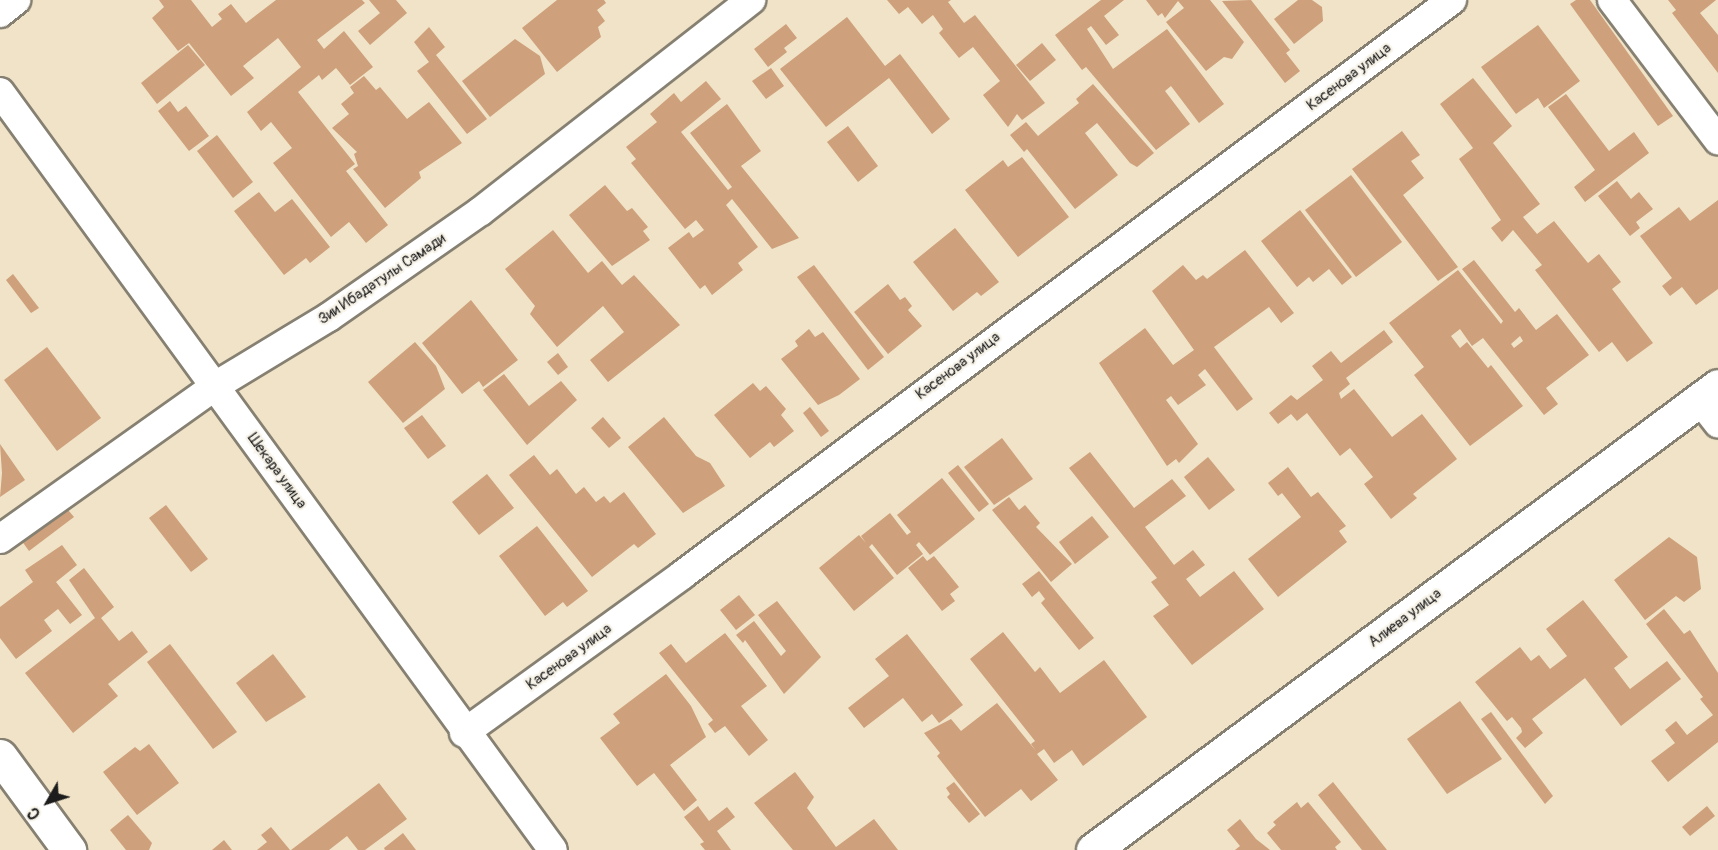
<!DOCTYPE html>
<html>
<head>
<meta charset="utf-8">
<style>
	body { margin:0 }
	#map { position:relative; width:1718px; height:850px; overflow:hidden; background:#f0e3c7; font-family:Pangolin,sans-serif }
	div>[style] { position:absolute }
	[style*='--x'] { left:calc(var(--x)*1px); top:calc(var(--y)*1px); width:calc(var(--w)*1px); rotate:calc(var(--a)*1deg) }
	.building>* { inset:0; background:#cea07b }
	.roads { filter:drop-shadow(2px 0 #868072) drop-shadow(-2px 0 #868072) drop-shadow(0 2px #868072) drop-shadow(0 -2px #868072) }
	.street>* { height:28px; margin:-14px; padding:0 14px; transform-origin:14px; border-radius:14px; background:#fff }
	.secondary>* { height:33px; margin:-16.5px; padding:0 16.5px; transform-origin:16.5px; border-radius:16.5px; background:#fff }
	span { translate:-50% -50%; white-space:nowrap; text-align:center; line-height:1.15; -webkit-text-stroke:4.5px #f7f3e8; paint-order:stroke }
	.street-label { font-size:15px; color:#1c1c1c }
	.north { position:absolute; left:18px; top:772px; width:60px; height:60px; -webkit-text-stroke:4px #f7f3e8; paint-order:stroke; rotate:231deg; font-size:16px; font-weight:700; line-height:24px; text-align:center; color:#1c1c1c }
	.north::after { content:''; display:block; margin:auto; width:21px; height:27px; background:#1c1c1c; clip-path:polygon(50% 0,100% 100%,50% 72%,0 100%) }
</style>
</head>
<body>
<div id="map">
	<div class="building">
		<div style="clip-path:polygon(159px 0,191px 0,212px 27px,222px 19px,218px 14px,231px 4px,246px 23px,276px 0,362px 0,365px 3px,317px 40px,324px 49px,344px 31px,373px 67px,350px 85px,336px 68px,322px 80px,319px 75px,298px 92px,355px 164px,346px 171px,388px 225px,366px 243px,349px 222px,331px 237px,273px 163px,292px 148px,271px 122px,261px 131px,247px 112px,301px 67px,278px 38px,243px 66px,254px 78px,231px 96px,189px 43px,178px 51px,152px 18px,164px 7px)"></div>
		<div style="clip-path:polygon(369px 0,396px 0,407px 13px,370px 45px,358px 31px,380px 13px)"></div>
		<div style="clip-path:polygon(557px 0,604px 0,606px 3px,597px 10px,605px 21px,598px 27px,601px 37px,557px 72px,522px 28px)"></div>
		<div style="clip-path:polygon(887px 0,951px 0,948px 2px,964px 23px,975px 15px,1045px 103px,1022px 120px,1017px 114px,1008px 127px,983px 95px,1000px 81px,973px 47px,959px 58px,939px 33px,943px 29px,933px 15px,922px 24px,908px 7px,899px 14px)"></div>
		<div style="clip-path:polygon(1101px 0,1124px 0,1104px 16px,1119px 35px,1106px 45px,1091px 26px,1087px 29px,1113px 69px,1167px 29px,1224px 104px,1199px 123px,1171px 86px,1165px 91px,1190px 124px,1156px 150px,1086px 67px,1082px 70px,1055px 35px)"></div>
		<div style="clip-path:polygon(1146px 0,1210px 0,1244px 42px,1232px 59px,1224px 57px,1206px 71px,1166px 22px,1184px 8px,1178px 1px,1165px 18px,1162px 13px,1158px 16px)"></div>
		<div style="clip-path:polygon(1251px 0,1290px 50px,1286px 53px,1300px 71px,1285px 83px,1222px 1px)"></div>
		<div style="clip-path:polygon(1298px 0,1312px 0,1322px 7px,1323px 21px,1294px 44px,1274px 19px)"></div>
		<div style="clip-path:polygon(1576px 0,1590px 0,1673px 116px,1658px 126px,1570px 4px)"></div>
		<div style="clip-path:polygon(1668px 0,1716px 0,1700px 13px,1718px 35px,1718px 73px,1672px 13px,1676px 10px)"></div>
		<div style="clip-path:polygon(847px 17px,885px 66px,900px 54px,950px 119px,932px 134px,889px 78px,826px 127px,780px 69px)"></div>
		<div style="clip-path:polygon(786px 24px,797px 38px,784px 48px,787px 52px,768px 67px,754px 49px)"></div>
		<div style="clip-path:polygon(1538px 25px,1580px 81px,1544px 108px,1538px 98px,1516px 114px,1481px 67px)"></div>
		<div style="clip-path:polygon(429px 27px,445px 47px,436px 55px,487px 119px,467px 134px,417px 71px,429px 62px,414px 42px)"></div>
		<div style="clip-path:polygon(515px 39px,540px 56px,545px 74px,490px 117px,462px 81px)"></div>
		<div style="clip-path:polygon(1042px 43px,1056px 60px,1030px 81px,1016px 65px)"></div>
		<div style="clip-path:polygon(188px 45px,205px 65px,157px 104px,141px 83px)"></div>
		<div style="clip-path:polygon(771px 68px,784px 86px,766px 99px,752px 81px)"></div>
		<div style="clip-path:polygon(364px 76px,376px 90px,380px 87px,407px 119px,429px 102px,462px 143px,419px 172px,421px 178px,385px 208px,353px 169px,358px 166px,354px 154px,357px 152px,332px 128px,349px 114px,341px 104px,354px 93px,350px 87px)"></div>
		<div style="clip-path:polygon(1473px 78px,1512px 126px,1493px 143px,1540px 204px,1523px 217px,1537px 234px,1554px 221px,1588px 263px,1599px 254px,1621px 282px,1612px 289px,1653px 343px,1627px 362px,1612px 342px,1599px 352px,1535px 270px,1542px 265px,1513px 230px,1502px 242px,1491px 228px,1501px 220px,1459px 159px,1473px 148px,1440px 104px)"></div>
		<div style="clip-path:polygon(706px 81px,721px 99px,681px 132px,728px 190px,732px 187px,690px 133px,727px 104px,761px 151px,741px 166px,799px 238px,772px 249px,732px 199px,726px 205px,758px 247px,738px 263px,743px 270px,712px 295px,705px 285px,700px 289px,668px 248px,689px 232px,693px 238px,704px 230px,696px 220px,685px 229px,631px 163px,636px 159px,626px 147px,657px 122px,650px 114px,674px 93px,681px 102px)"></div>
		<div style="clip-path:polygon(1093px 84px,1154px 153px,1137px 167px,1130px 163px,1097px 123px,1085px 133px,1118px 175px,1075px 209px,1027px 149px,1024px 152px,1010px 135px,1026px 122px,1038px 136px,1079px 103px,1076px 99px)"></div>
		<div style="clip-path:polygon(1566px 94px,1609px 151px,1634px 132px,1649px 153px,1585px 202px,1574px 187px,1595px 170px,1548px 107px)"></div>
		<div style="clip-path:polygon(170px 101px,178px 112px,186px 106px,209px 136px,189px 151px,158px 111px)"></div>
		<div style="clip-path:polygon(848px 126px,878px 166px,858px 182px,827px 142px)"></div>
		<div style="clip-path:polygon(1402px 131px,1420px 155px,1411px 161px,1424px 178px,1403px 195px,1458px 267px,1438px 281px,1352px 169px)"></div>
		<div style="clip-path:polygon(217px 135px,253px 182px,233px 198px,197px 151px)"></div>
		<div style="clip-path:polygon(1022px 157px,1069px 217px,1018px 257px,965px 190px,1003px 160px,1008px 167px)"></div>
		<div style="clip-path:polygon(1351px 175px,1402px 242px,1356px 277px,1305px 210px)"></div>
		<div style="clip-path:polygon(1617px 181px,1631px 199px,1639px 192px,1653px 209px,1636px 222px,1640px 228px,1630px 236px,1598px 196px)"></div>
		<div style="clip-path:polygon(605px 185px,627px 211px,632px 208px,648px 227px,643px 231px,650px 240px,612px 266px,569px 215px)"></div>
		<div style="clip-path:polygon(259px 192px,275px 212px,292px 199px,330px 247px,310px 263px,306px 258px,284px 275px,234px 211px)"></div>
		<div style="clip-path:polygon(1718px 200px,1718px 289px,1696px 305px,1682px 287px,1670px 296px,1662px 286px,1672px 278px,1640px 236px,1679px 207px,1690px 221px)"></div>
		<div style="clip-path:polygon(1300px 210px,1352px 277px,1342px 285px,1329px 269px,1313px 282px,1309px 277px,1297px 287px,1261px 241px)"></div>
		<div style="clip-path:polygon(955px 228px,999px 282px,981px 296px,977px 292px,953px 311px,913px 262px)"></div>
		<div style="clip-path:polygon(553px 230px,588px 273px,602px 261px,622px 285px,634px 275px,680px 325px,608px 382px,590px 360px,624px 332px,603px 306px,557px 347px,530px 314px,535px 306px,505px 269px)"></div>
		<div style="clip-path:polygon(1245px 250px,1294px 313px,1281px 323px,1269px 307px,1214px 347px,1253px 399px,1237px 411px,1205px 369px,1198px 375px,1206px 385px,1178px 405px,1171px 396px,1166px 400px,1198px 444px,1179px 463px,1176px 459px,1167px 466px,1099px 363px,1145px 328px,1173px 365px,1194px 350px,1152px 291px,1183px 265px,1196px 280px,1203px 275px,1207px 279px)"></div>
		<div style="clip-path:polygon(evenodd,1474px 260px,1515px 312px,1519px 308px,1536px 330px,1557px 314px,1589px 355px,1546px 388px,1558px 404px,1544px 415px,1483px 338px,1472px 346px,1460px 329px,1451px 336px,1460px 348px,1467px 342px,1488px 368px,1491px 365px,1523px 406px,1470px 446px,1414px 375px,1424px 367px,1389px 323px,1458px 270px,1501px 324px,1503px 321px,1462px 269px,1474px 260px,1520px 336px,1523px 341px,1514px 348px,1511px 344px,1520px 336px)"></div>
		<div style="clip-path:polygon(814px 265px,884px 357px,868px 370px,797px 277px)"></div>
		<div style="clip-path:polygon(13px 274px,39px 308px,31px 313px,6px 280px)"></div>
		<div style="clip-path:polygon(888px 284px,900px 300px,905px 297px,912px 306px,908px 310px,922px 326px,888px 354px,854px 312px)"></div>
		<div style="clip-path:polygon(471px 300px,518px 360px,483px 387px,479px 381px,462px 394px,422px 343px)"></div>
		<div style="clip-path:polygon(809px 329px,815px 337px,823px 332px,860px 379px,839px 395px,818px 405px,781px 359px,798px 346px,795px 341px)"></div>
		<div style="clip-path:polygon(1384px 330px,1393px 342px,1346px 378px,1350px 384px,1339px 393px,1341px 399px,1354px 389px,1392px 437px,1422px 414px,1457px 459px,1413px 494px,1417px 498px,1391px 519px,1364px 484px,1373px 477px,1350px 448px,1340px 456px,1307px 413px,1297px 421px,1291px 414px,1278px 424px,1269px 413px,1291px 395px,1297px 400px,1323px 380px,1312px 366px,1331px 351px,1341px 363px)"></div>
		<div style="clip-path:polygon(415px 342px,436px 366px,445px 389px,403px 423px,368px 382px)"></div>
		<div style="clip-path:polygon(47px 347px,101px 418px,57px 451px,4px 380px)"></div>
		<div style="clip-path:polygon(558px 353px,568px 367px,558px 375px,547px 362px)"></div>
		<div style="clip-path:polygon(504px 374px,529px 406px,561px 381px,577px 400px,527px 445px,483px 390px)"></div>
		<div style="clip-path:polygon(753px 383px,760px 391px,766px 386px,786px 409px,781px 415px,794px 431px,774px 447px,770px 442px,750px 458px,714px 415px)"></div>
		<div style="clip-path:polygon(810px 407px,829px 431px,821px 437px,803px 413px)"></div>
		<div style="clip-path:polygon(422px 415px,446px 446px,428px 459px,404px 428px)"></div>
		<div style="clip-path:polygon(603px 417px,621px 438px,609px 448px,591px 428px)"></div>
		<div style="clip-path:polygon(664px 417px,696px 456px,710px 463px,725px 486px,683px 513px,628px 447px)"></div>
		<div style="clip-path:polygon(1002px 438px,1033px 479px,994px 505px,964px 467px)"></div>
		<div style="clip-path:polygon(0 444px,25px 480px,0 497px,2px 473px)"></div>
		<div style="clip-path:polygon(1090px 452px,1134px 508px,1172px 479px,1186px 496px,1145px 527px,1174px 565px,1193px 550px,1205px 565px,1186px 579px,1200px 597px,1234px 571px,1264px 609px,1192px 665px,1153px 616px,1169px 605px,1151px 582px,1157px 578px,1069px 468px)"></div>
		<div style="clip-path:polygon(534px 455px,550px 475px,557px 469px,576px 494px,584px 487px,596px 502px,604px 496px,610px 503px,624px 492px,656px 534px,638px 548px,634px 544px,592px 577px,509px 475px)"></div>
		<div style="clip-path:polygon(1208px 457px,1235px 490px,1209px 510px,1184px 477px)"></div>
		<div style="clip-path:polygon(958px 465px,989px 504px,979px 512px,948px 473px)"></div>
		<div style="clip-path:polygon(1288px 467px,1311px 497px,1318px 492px,1346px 526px,1339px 531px,1347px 542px,1278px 597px,1248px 559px,1301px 517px,1282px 493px,1278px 496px,1268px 483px)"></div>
		<div style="clip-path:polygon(487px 474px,514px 508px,479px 535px,452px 502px)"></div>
		<div style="clip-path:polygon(942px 478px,975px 519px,930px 555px,919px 542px,916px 545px,923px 554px,897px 575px,872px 544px,869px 547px,894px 578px,854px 611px,819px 568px,859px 535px,866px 543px,861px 536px,890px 513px,907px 535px,911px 532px,897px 515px)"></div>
		<div style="clip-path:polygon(1009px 497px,1019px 510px,1025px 505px,1040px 523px,1036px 527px,1072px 564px,1051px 582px,992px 510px)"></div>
		<div style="clip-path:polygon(63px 504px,74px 517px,29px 551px,19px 537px)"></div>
		<div style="clip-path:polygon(166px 505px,208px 559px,191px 572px,149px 518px)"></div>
		<div style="clip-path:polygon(1092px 516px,1109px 537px,1075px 564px,1059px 542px)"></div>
		<div style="clip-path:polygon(537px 526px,588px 591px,567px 607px,563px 602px,545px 616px,499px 556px)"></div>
		<div style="clip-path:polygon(1669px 537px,1697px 557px,1701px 589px,1684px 602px,1676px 596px,1645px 620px,1614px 580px)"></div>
		<div style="clip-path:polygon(62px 545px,77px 565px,56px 582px,82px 615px,70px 624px,58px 609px,44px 620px,52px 631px,16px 659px,0 638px,0 607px,33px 582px,25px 570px)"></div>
		<div style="clip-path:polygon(923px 556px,927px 561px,934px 556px,959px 587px,950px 594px,955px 601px,942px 611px,908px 568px)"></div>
		<div style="clip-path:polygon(84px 568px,114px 607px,101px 618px,119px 641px,132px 631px,148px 652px,108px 684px,118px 696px,73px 733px,25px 673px,95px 618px,69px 580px)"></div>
		<div style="clip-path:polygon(1039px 571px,1094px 638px,1079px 650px,1041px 603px,1045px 599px,1039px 591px,1032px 597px,1022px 584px)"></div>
		<div style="clip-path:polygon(739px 595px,755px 615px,736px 630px,720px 610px)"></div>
		<div style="clip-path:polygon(1583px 600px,1628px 657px,1614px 668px,1630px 689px,1667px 661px,1681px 679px,1621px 726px,1585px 678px,1532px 719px,1543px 733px,1525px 748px,1516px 738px,1522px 732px,1521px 728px,1512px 717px,1507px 721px,1475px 682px,1520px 647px,1531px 661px,1539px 655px,1550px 669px,1567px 656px,1546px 629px)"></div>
		<div style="clip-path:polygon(777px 601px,821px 657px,784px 694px,745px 640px,743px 643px,736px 635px,754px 621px,781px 656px,786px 651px,758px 615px)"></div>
		<div style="clip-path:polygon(1664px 609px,1684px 634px,1690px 630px,1718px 673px,1718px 742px,1668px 782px,1651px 761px,1675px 743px,1665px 730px,1676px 721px,1687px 735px,1713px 715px,1700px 699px,1703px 697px,1646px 624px)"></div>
		<div style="clip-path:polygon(1003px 632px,1035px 672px,1040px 667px,1060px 693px,1104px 660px,1147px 717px,1083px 766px,1072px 750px,1054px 763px,1044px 749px,1037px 754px,1058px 780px,1031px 801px,1021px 789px,985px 817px,937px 756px,940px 753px,924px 733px,951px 719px,961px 731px,997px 703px,1036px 751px,1031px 744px,1035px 741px,970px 659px)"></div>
		<div style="clip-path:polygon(725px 633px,767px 686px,741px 706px,768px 740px,749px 756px,725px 726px,715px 733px,708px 724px,713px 720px,659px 653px,671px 644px,686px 663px)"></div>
		<div style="clip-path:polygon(907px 634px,963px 705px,939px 723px,932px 714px,922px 722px,903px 698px,864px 728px,848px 708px,889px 676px,875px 659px)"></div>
		<div style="clip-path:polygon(170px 644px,237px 732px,213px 749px,147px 662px)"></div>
		<div style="clip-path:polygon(273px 654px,306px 697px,266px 722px,236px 683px)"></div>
		<div style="clip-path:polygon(666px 674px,691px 706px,706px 737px,670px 765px,697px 800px,684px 811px,654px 773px,637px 786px,600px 738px,620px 723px,613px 714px)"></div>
		<div style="clip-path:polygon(1460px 701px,1502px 759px,1447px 794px,1407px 739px)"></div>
		<div style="clip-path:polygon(1491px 712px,1553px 796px,1545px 804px,1481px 719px)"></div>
		<div style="clip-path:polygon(149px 744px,179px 783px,137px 815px,103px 772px,135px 747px,140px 751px)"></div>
		<div style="clip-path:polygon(795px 772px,814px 797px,807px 808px,836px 847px,874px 819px,898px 850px,793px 850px,754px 803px)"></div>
		<div style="clip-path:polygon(954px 782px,980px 814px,969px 823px,947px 797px,950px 794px,946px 788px)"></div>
		<div style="clip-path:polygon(1333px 782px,1387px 850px,1362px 850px,1318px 795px)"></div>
		<div style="clip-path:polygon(379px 783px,407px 819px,365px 850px,358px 850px,347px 836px,329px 850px,291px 850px)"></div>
		<div style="clip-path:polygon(1297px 802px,1301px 808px,1308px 802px,1341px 842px,1335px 847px,1337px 850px,1281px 850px,1267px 833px,1276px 825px,1273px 822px)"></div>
		<div style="clip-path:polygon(698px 806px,709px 821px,727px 807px,735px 817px,717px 831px,731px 850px,705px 850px,700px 844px,704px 842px,684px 817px)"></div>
		<div style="clip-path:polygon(1707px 806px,1715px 816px,1690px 836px,1682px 827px)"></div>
		<div style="clip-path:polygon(128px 815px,152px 843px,149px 850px,126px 850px,110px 830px)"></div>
		<div style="clip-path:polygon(1240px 819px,1256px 839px,1270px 850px,1235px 850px,1240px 846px,1227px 830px)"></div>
		<div style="clip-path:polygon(271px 827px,290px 850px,257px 850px,267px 842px,261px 835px)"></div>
		<div style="clip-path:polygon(403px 833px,416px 850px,385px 850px,384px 848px)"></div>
		<div style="clip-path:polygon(224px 840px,232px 850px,212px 850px)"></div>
	</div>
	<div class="roads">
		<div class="street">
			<div style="--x:1612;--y:0;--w:176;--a:52.9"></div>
			<div style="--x:0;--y:13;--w:21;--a:-39"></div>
			<div style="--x:0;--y:92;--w:938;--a:53.89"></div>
			<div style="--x:1699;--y:399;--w:31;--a:52"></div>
			<div style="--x:0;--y:539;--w:264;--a:-35.4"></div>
			<div style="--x:215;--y:386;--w:133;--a:-31.2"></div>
			<div style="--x:329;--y:317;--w:185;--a:-34.9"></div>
			<div style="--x:481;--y:211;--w:343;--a:-38"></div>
			<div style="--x:464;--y:733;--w:269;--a:-35.9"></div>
			<div style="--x:682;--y:575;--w:961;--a:-36.75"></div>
		</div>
		<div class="secondary">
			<div style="--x:0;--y:756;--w:117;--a:53.7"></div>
			<div style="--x:1093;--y:850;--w:778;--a:-36.59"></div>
		</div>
	</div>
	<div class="street-label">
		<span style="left:1349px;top:77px;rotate:-37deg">Касенова улица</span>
		<span style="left:382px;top:279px;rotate:-34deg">Зии Ибадатулы Самади</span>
		<span style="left:958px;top:366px;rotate:-37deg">Касенова улица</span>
		<span style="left:277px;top:471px;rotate:54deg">Шекара улица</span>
		<span style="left:1405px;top:618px;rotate:-37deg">Алиева улица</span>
		<span style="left:569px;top:657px;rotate:-36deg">Касенова улица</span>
	</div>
	<div class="north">С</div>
</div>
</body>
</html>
